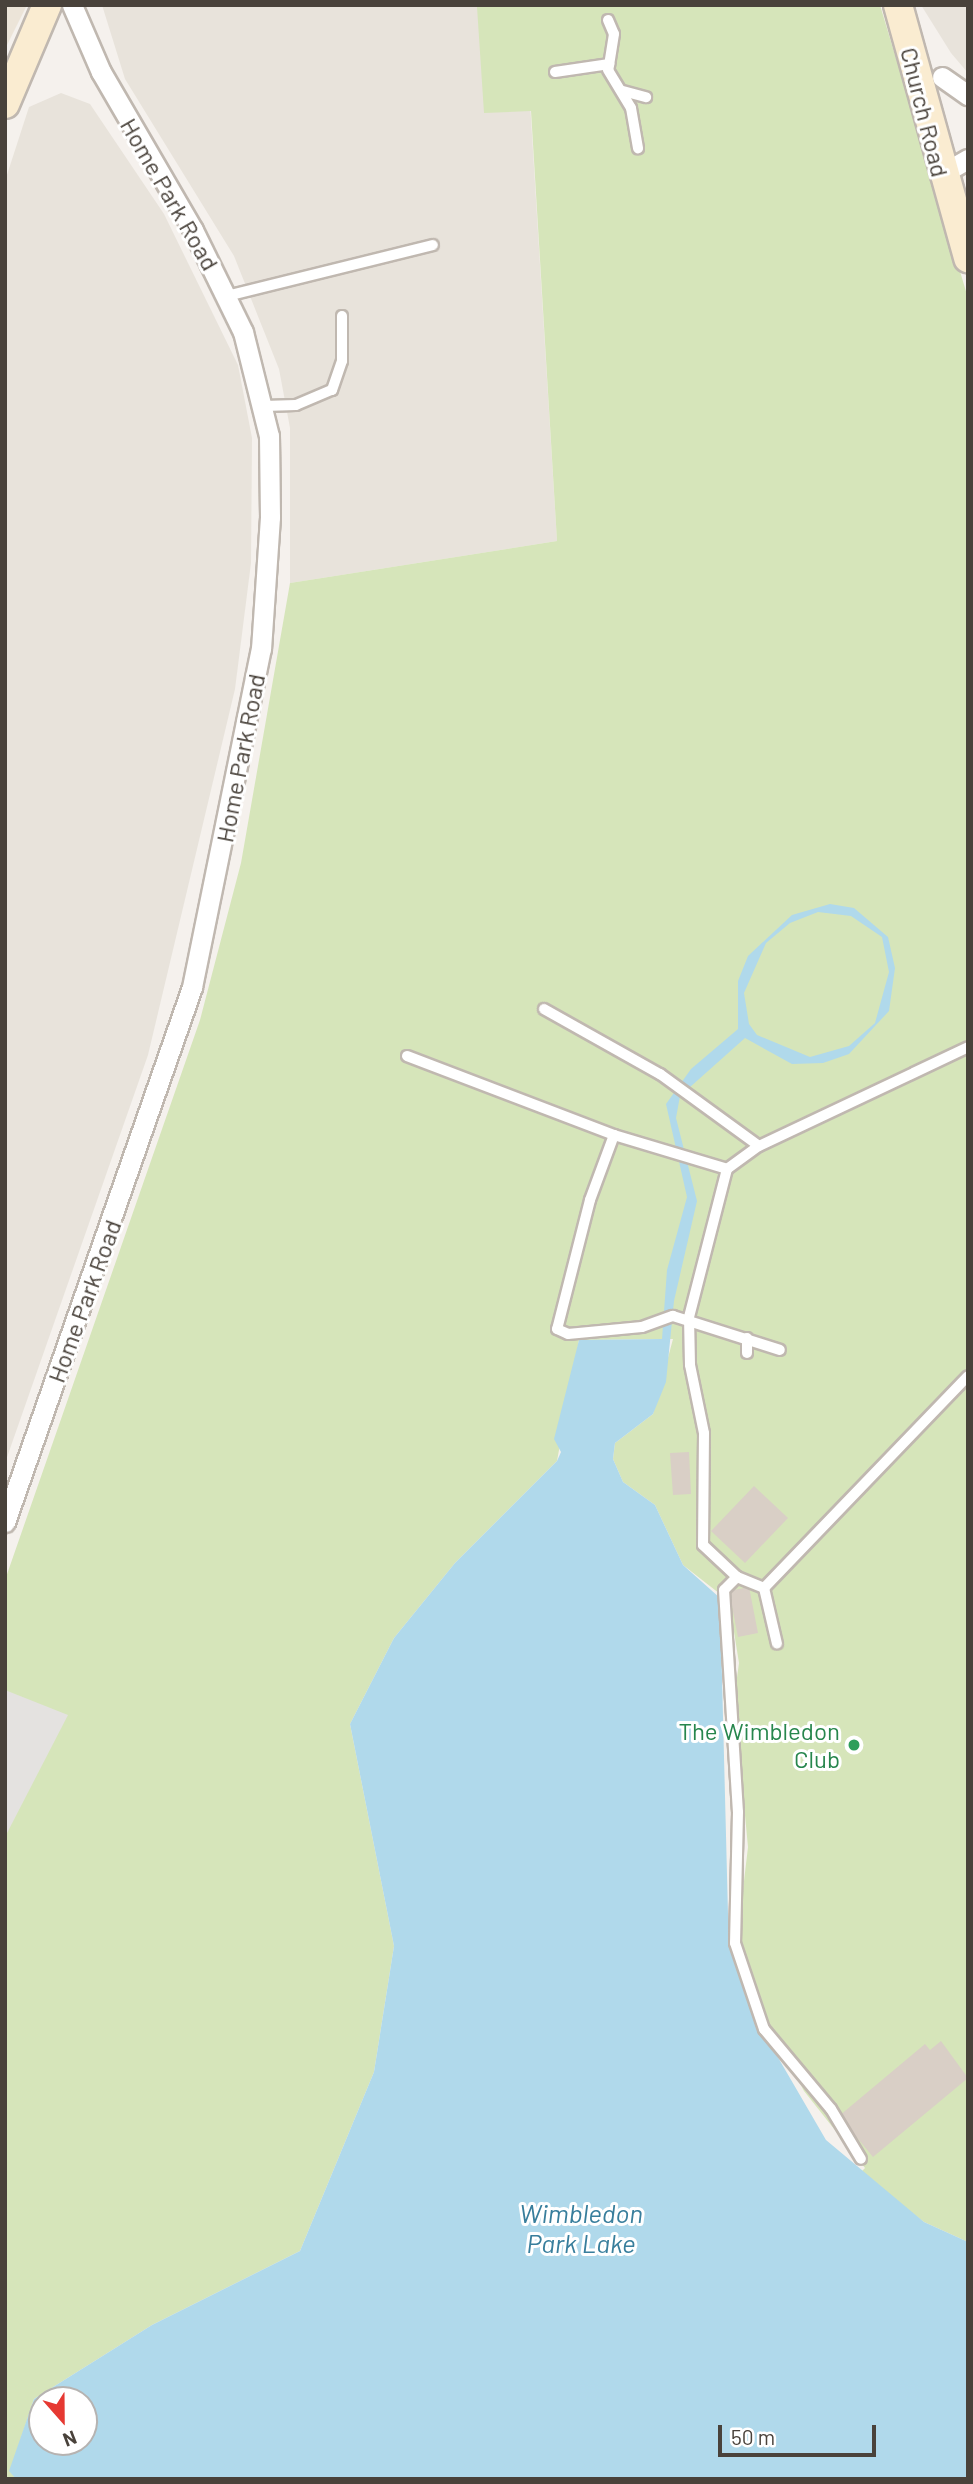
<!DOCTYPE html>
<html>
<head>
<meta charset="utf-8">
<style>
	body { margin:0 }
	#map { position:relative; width:973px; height:2484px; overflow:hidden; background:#f5f1ed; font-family:Barlow,sans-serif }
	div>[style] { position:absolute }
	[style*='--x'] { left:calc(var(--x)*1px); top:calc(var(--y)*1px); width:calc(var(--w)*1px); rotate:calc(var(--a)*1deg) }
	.residential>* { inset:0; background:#e8e3db }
	.education>* { inset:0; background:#ece4d8 }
	.green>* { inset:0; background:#d6e5ba }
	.parking>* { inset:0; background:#e4e2e0 }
	.water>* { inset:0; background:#b0d9eb }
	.building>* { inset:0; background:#d9cfc6 }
	.roads { filter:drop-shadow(2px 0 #c0b8b0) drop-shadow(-2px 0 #c0b8b0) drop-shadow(0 2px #c0b8b0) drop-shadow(0 -2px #c0b8b0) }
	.lane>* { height:10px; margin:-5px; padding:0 5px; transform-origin:5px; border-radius:5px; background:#fff }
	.street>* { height:19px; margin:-9.5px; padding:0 9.5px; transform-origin:9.5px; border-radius:9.5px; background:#fff }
	.secondary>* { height:28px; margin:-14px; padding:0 14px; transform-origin:14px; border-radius:14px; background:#faecd1 }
	.dots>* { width:19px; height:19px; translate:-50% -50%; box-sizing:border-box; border:4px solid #fff; border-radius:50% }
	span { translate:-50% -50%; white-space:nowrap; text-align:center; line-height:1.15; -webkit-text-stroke:6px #fff; paint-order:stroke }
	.street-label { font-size:24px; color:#49423b }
	.leisure-label { font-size:24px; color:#27864d }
	.right { translate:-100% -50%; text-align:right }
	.water-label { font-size:26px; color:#387e9c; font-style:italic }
	.frame { position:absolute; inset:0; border:7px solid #49423b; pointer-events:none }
	.north { position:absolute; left:28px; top:2386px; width:70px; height:70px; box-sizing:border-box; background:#fff; border:2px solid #b6b3b1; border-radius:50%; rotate:159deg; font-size:19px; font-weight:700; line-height:28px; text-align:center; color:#49423b }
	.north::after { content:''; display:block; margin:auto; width:24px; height:32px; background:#e63932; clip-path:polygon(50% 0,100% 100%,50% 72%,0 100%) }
	.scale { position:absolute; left:718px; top:2425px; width:158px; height:32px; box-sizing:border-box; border:4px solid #49423b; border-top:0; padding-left:9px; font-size:21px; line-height:24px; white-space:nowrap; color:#49423b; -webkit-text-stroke:5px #fff; paint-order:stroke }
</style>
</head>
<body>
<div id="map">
	<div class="residential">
		<div style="clip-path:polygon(102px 5px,524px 5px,557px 541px,290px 583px,290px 428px,279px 369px,234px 256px,125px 79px)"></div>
		<div style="clip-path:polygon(921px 5px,968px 5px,968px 73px,951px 53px)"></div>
		<div style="clip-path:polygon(61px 93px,90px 104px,164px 214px,238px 365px,252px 438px,251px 563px,235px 689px,148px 1055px,5px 1463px,5px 181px,29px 107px)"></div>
	</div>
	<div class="education">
		<div style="clip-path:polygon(5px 5px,27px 5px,5px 49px)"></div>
	</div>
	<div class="green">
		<div style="clip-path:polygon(880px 5px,968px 298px,968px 2242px,924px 2222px,860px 2173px,865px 2168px,804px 2091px,752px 1994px,738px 1932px,748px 1847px,734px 1699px,739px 1663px,729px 1601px,683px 1565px,655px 1505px,623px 1482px,613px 1459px,615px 1443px,653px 1414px,673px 1339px,579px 1340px,557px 1461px,455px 1563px,394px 1638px,350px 1724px,394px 1946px,374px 2072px,300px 2251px,152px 2325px,34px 2399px,10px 2471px,16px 2479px,5px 2479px,5px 1580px,200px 1020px,241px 863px,290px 583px,557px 541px,531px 111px,484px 113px,477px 7px)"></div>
	</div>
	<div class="parking">
		<div style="clip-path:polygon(5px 1690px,68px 1715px,5px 1837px)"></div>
	</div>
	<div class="water">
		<div style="clip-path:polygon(evenodd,830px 904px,854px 908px,888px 937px,895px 968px,889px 1011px,849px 1054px,823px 1063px,792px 1064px,745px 1038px,680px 1096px,676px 1118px,697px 1201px,674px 1301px,666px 1382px,653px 1414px,615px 1443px,613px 1459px,623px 1482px,655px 1505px,683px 1565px,720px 1598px,728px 1914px,732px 1952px,751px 2011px,826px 2140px,924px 2222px,968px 2242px,968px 2479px,16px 2479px,9px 2471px,34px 2399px,152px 2325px,300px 2251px,374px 2072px,394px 1946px,350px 1724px,394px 1638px,455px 1563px,557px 1461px,561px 1452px,554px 1439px,579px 1340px,662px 1339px,667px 1270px,687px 1197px,666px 1104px,691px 1069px,738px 1029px,738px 981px,748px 956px,792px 915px,830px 904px,818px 912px,851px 916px,882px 937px,889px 972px,875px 1023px,849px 1046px,810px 1057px,757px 1035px,749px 1024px,744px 993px,766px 943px,790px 923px,818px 912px,830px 904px,42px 2400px,84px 2400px,84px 2442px,42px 2442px,42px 2400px)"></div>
	</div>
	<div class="building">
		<div style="clip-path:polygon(689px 1452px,691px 1494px,673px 1495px,670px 1453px)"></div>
		<div style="clip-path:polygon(754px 1486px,788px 1518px,745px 1563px,711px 1531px)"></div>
		<div style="clip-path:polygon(749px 1587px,758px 1633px,738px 1637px,729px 1591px)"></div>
		<div style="clip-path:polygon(941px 2041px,968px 2078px,873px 2157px,839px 2116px,925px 2044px,930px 2050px)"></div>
	</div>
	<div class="roads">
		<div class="lane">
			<div style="--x:608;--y:20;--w:15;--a:67"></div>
			<div style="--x:614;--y:34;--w:36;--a:99"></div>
			<div style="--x:608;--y:70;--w:44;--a:58.8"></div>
			<div style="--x:631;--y:108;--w:41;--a:80.1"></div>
			<div style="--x:555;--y:72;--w:55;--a:-8.4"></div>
			<div style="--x:623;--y:91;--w:24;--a:15"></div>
			<div style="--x:227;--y:296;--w:212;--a:-13.9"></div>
			<div style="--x:264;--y:406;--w:32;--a:-2"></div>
			<div style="--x:296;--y:405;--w:39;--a:-23"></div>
			<div style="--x:332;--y:390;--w:31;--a:-71"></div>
			<div style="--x:342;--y:361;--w:45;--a:-90"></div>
			<div style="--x:544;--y:1009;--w:133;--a:29.3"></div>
			<div style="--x:660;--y:1074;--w:122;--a:36"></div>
			<div style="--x:407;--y:1056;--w:222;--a:20.9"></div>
			<div style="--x:614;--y:1135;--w:118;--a:16.7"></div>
			<div style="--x:727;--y:1169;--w:39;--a:-36"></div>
			<div style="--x:759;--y:1146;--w:231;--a:-25.3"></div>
			<div style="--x:614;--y:1135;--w:69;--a:110.3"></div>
			<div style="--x:590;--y:1200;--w:133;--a:104.3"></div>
			<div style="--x:557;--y:1329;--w:12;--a:24"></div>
			<div style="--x:568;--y:1334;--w:74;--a:-5.4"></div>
			<div style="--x:642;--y:1327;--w:33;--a:-20"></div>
			<div style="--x:673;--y:1316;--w:112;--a:17.6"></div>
			<div style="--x:727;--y:1169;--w:153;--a:104.4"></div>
			<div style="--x:689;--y:1317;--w:48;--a:88.8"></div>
			<div style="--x:690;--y:1365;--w:69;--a:78.4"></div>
			<div style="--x:704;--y:1433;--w:112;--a:90.5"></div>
			<div style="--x:703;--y:1545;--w:47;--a:43.3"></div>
			<div style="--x:737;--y:1577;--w:29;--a:22"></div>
			<div style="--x:764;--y:1588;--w:294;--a:-46.1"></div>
			<div style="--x:747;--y:1353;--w:15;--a:-90"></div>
			<div style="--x:737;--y:1577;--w:18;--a:135"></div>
			<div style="--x:724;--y:1590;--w:222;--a:86.4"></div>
			<div style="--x:738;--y:1812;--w:131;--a:91.3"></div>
			<div style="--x:735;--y:1943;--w:91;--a:71.4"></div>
			<div style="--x:764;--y:2029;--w:104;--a:50.1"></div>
			<div style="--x:831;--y:2109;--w:58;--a:59"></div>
			<div style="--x:764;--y:1588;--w:57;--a:76.9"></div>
		</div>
		<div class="street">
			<div style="--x:942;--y:77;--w:32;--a:35"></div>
			<div style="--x:940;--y:175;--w:32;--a:-30"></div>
			<div style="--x:5;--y:1522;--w:567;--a:-70.73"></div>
			<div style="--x:192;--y:987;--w:345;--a:-78.5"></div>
			<div style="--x:261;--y:649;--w:132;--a:-86.1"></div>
			<div style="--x:270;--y:517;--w:81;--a:-90.7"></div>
			<div style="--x:269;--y:436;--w:107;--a:-104"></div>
			<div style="--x:243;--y:332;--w:114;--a:-116.1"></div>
			<div style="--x:193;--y:230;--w:183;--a:-120.2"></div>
			<div style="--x:101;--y:72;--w:73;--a:-113.4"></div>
		</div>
		<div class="secondary">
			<div style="--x:898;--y:5;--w:263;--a:74.5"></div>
			<div style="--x:5;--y:104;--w:108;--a:-67"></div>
		</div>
	</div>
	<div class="dots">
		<div style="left:854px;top:1745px;background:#2e9e5b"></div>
	</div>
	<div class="street-label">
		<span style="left:925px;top:112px;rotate:76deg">Church Road</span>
		<span style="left:170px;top:194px;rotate:60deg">Home Park Road</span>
		<span style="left:240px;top:758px;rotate:-79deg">Home Park Road</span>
		<span style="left:84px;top:1301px;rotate:-70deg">Home Park Road</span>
	</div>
	<div class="leisure-label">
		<span class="right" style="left:840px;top:1745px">The Wimbledon<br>Club</span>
	</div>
	<div class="water-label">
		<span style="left:581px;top:2228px">Wimbledon<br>Park Lake</span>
	</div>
	<div class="frame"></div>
	<div class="north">N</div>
	<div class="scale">50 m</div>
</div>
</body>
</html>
